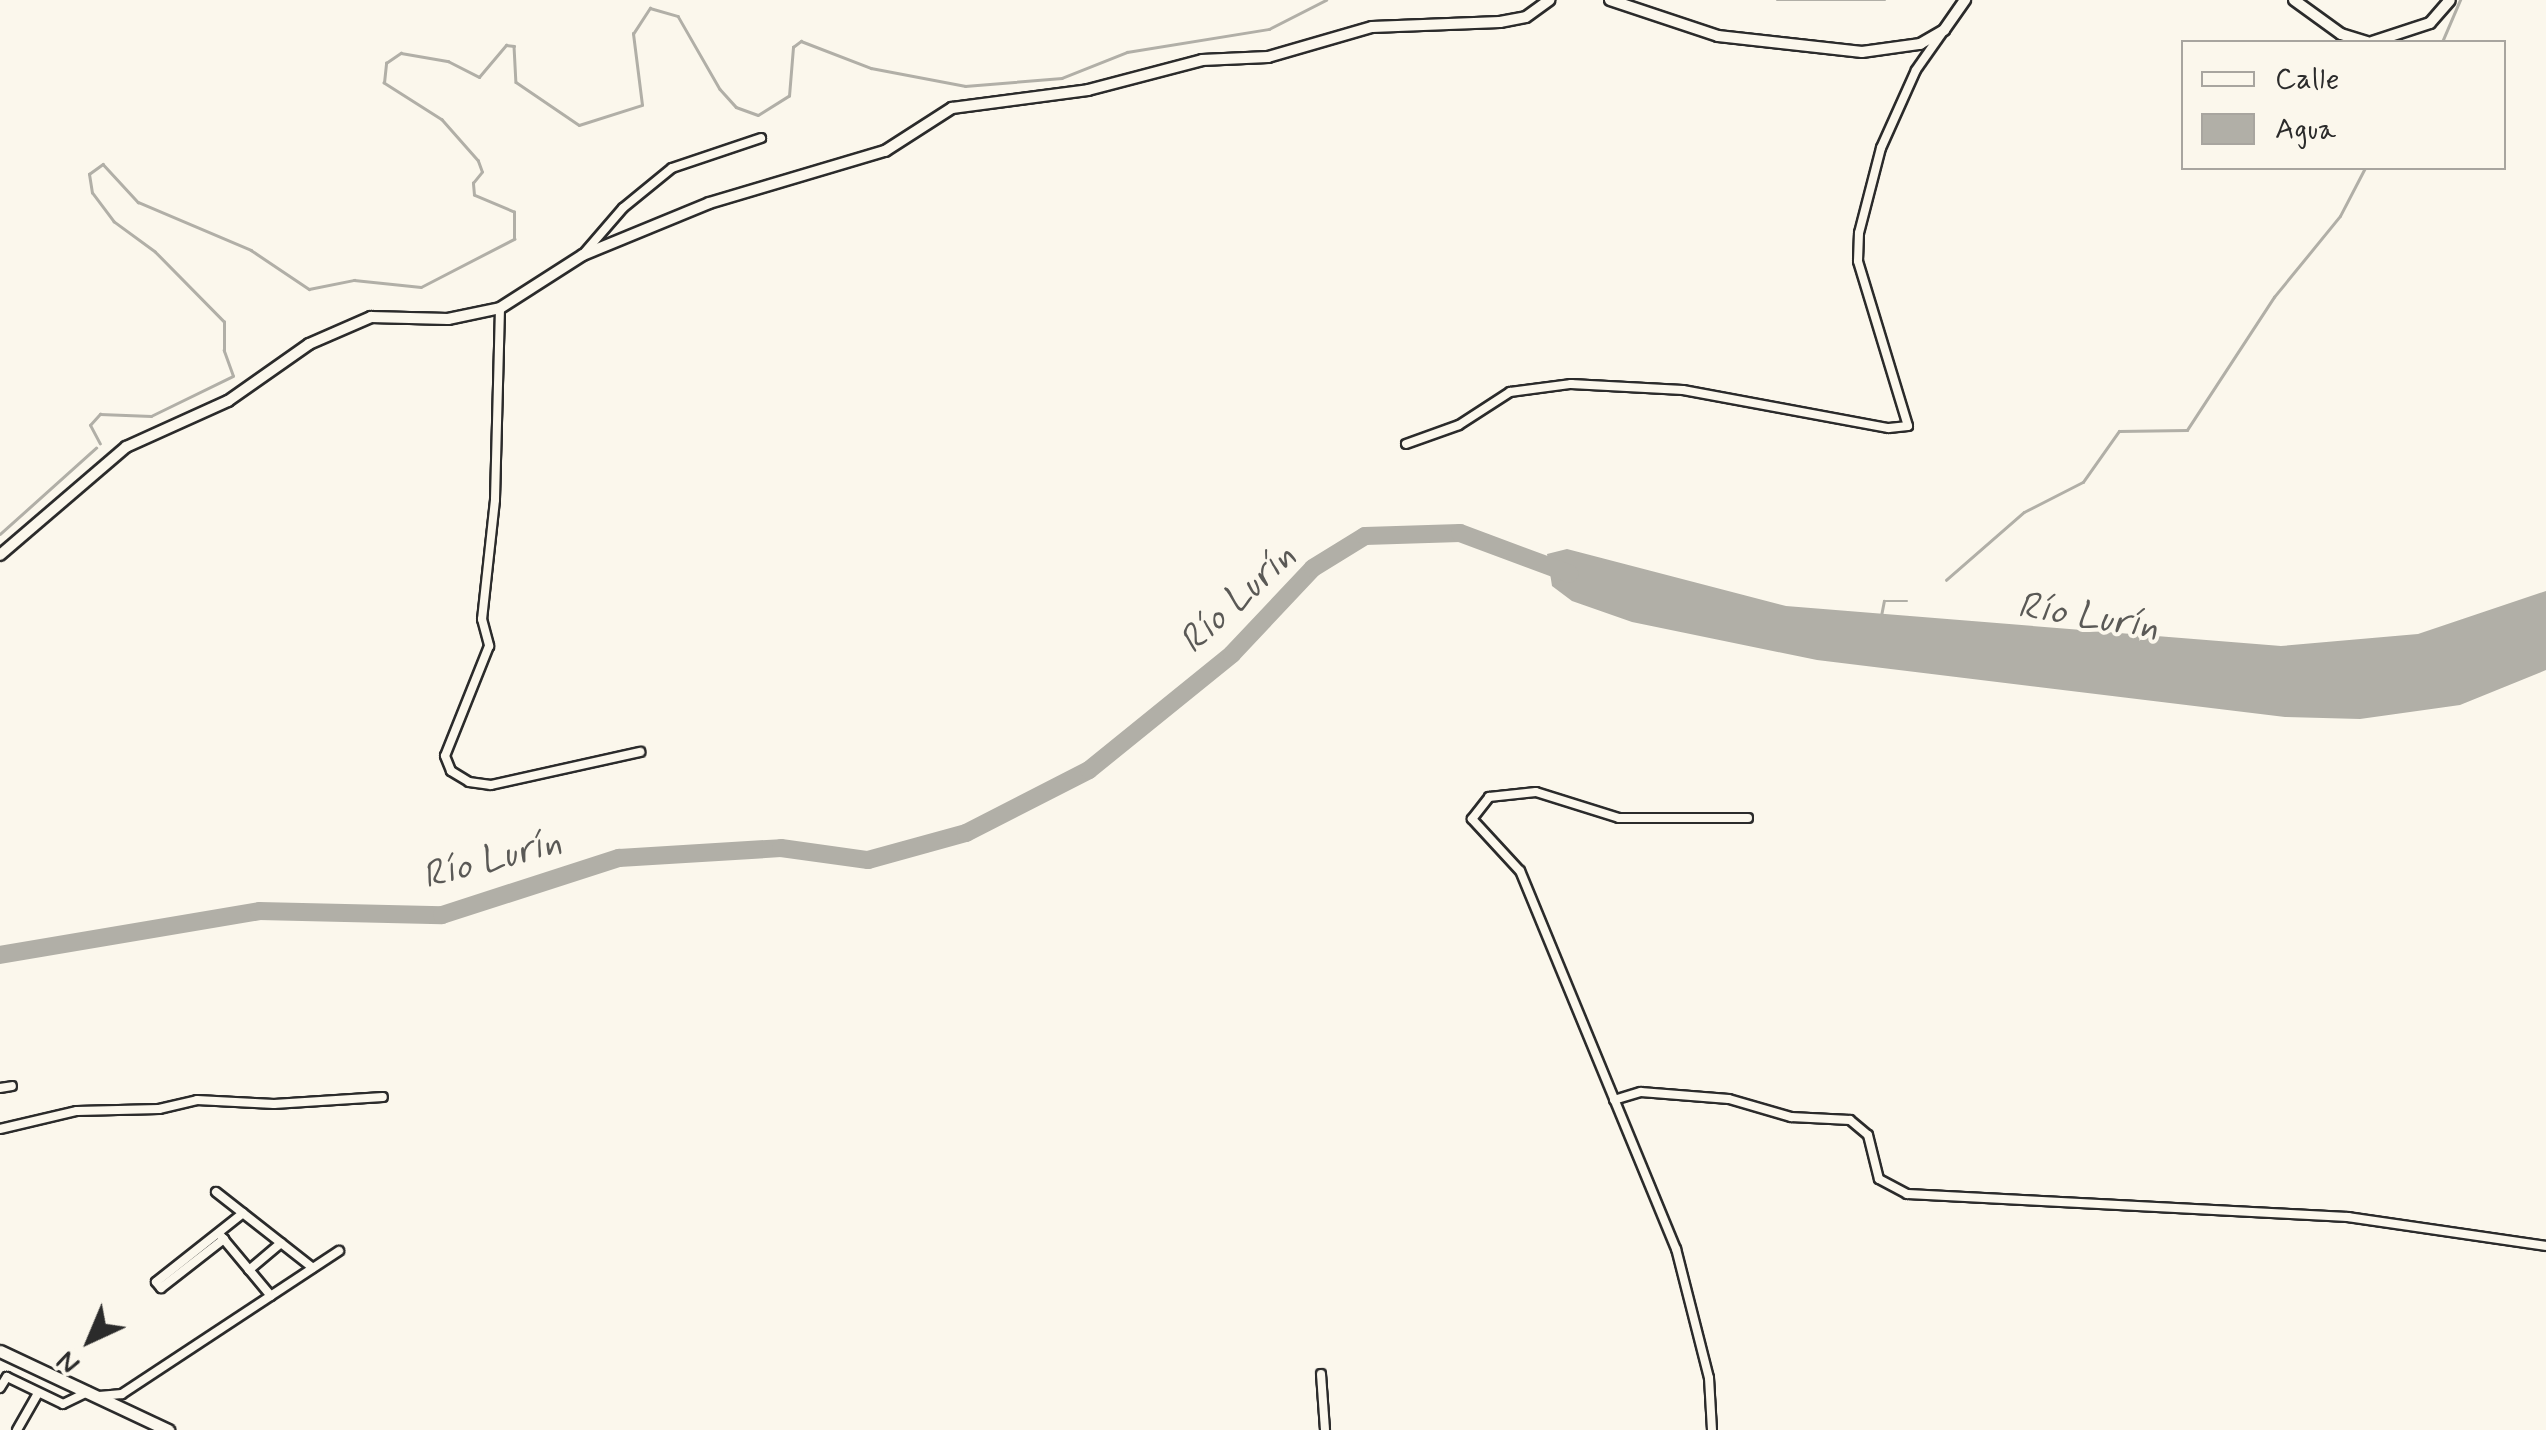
<!DOCTYPE html>
<html>
<head>
<meta charset="utf-8">
<style>
	body { margin:0 }
	#map { position:relative; width:2546px; height:1430px; overflow:hidden; background:#fbf7ec; font-family:Mynerve,sans-serif }
	div>[style] { position:absolute }
	[style*='--x'] { left:calc(var(--x)*1px); top:calc(var(--y)*1px); width:calc(var(--w)*1px); rotate:calc(var(--a)*1deg) }
	.water>* { inset:0; background:#b1afa7 }
	.stream>* { height:2.5px; margin:-1.25px; padding:0 1.25px; transform-origin:1.25px; border-radius:1.25px; background:#b1afa7 }
	.river>* { height:18px; margin:-9px; padding:0 9px; transform-origin:9px; border-radius:9px; background:#b1afa7 }
	.roads { filter:drop-shadow(2px 0 #2b2b2b) drop-shadow(-2px 0 #2b2b2b) drop-shadow(0 2px #2b2b2b) drop-shadow(0 -2px #2b2b2b) }
	.minor>* { height:8px; margin:-4px; padding:0 4px; transform-origin:4px; border-radius:4px; background:#fbf7ec }
	.tertiary>* { height:10px; margin:-5px; padding:0 5px; transform-origin:5px; border-radius:5px; background:#fbf7ec }
	.secondary>* { height:11px; margin:-5.5px; padding:0 5.5px; transform-origin:5.5px; border-radius:5.5px; background:#fbf7ec }
	span { translate:-50% -50%; white-space:nowrap; text-align:center; line-height:1.15; -webkit-text-stroke:8px #fbf7ec; paint-order:stroke }
	.water-label { font-size:38px; color:#5a5956; font-style:italic }
	.legend { position:absolute; left:2181px; top:40px; width:325px; height:130px; box-sizing:border-box; background:#fbf7ec; border:2px solid #a8a59f; margin:0; padding:12px 18px; list-style:none; font-size:30px; color:#2b2b2b }
	.legend li { display:flex; align-items:center; gap:20px; height:50px }
	.legend b { width:50px; border:2px solid #a8a59f }
	.north { position:absolute; left:40px; top:1290px; width:100px; height:100px; -webkit-text-stroke:8px #fbf7ec; paint-order:stroke; rotate:224deg; font-size:28px; font-weight:700; line-height:40px; text-align:center; color:#2b2b2b }
	.north::after { content:''; display:block; margin:auto; width:35px; height:45px; background:#2b2b2b; clip-path:polygon(50% 0,100% 100%,50% 72%,0 100%) }
</style>
</head>
<body>
<div id="map">
	<div class="water">
		<div style="clip-path:polygon(1567px 549px,1786px 606px,2281px 646px,2418px 634px,2546px 591px,2546px 670px,2460px 705px,2360px 719px,2285px 717px,1817px 660px,1632px 622px,1572px 601px,1552px 586px,1547px 554px)"></div>
	</div>
	<div class="stream">
		<div style="--x:1777;--y:0;--w:108;--a:0"></div>
		<div style="--x:2442;--y:42;--w:46;--a:-66.8"></div>
		<div style="--x:100;--y:444;--w:21;--a:-118"></div>
		<div style="--x:90;--y:425;--w:15;--a:-48"></div>
		<div style="--x:100;--y:414;--w:51;--a:2.2"></div>
		<div style="--x:151;--y:416;--w:91;--a:-26"></div>
		<div style="--x:233;--y:376;--w:27;--a:-110"></div>
		<div style="--x:224;--y:351;--w:29;--a:-90"></div>
		<div style="--x:224;--y:322;--w:98;--a:-134.6"></div>
		<div style="--x:155;--y:252;--w:51;--a:-143.8"></div>
		<div style="--x:114;--y:222;--w:36;--a:-127"></div>
		<div style="--x:92;--y:193;--w:19;--a:-99"></div>
		<div style="--x:89;--y:174;--w:17;--a:-36"></div>
		<div style="--x:103;--y:164;--w:52;--a:47.4"></div>
		<div style="--x:138;--y:202;--w:123;--a:23"></div>
		<div style="--x:251;--y:250;--w:70;--a:33.9"></div>
		<div style="--x:309;--y:289;--w:46;--a:-11.3"></div>
		<div style="--x:354;--y:280;--w:67;--a:6"></div>
		<div style="--x:421;--y:287;--w:105;--a:-27.3"></div>
		<div style="--x:514;--y:239;--w:27;--a:-90"></div>
		<div style="--x:514;--y:212;--w:43;--a:-157"></div>
		<div style="--x:474;--y:195;--w:12;--a:-95"></div>
		<div style="--x:473;--y:183;--w:14;--a:-51"></div>
		<div style="--x:482;--y:172;--w:12;--a:-110"></div>
		<div style="--x:478;--y:161;--w:55;--a:-131.3"></div>
		<div style="--x:442;--y:120;--w:69;--a:-147.5"></div>
		<div style="--x:384;--y:83;--w:20;--a:-84"></div>
		<div style="--x:386;--y:63;--w:18;--a:-34"></div>
		<div style="--x:401;--y:53;--w:48;--a:9.7"></div>
		<div style="--x:448;--y:61;--w:35;--a:27"></div>
		<div style="--x:479;--y:77;--w:42;--a:-49.8"></div>
		<div style="--x:506;--y:45;--w:8;--a:7"></div>
		<div style="--x:514;--y:46;--w:36;--a:87"></div>
		<div style="--x:516;--y:82;--w:76;--a:34.3"></div>
		<div style="--x:579;--y:125;--w:66;--a:-17.6"></div>
		<div style="--x:642;--y:105;--w:72;--a:-97.2"></div>
		<div style="--x:633;--y:34;--w:31;--a:-57"></div>
		<div style="--x:650;--y:8;--w:29;--a:16"></div>
		<div style="--x:678;--y:16;--w:84;--a:60.1"></div>
		<div style="--x:720;--y:89;--w:24;--a:48"></div>
		<div style="--x:736;--y:107;--w:23;--a:20"></div>
		<div style="--x:758;--y:115;--w:36;--a:-32"></div>
		<div style="--x:789;--y:96;--w:49;--a:-85.3"></div>
		<div style="--x:793;--y:47;--w:10;--a:-37"></div>
		<div style="--x:801;--y:41;--w:75;--a:21.1"></div>
		<div style="--x:871;--y:68;--w:96;--a:10.8"></div>
		<div style="--x:965;--y:86;--w:97;--a:-4.7"></div>
		<div style="--x:1062;--y:78;--w:70;--a:-21.8"></div>
		<div style="--x:1127;--y:52;--w:144;--a:-9.2"></div>
		<div style="--x:1269;--y:29;--w:64;--a:-27"></div>
		<div style="--x:0;--y:534;--w:129;--a:-41.9"></div>
		<div style="--x:1946;--y:580;--w:103;--a:-41.1"></div>
		<div style="--x:2024;--y:512;--w:66;--a:-27"></div>
		<div style="--x:2083;--y:482;--w:62;--a:-54.8"></div>
		<div style="--x:2119;--y:431;--w:68;--a:-0.8"></div>
		<div style="--x:2187;--y:430;--w:159;--a:-56.8"></div>
		<div style="--x:2274;--y:297;--w:104;--a:-50.8"></div>
		<div style="--x:2340;--y:216;--w:54;--a:-62.5"></div>
		<div style="--x:1881;--y:616;--w:15;--a:-79"></div>
		<div style="--x:1884;--y:601;--w:23;--a:0"></div>
	</div>
	<div class="river">
		<div style="--x:0;--y:955;--w:263;--a:-9.6"></div>
		<div style="--x:259;--y:911;--w:183;--a:1.3"></div>
		<div style="--x:442;--y:915;--w:186;--a:-17.9"></div>
		<div style="--x:619;--y:858;--w:162;--a:-3.5"></div>
		<div style="--x:781;--y:848;--w:88;--a:7.9"></div>
		<div style="--x:868;--y:860;--w:102;--a:-15.4"></div>
		<div style="--x:966;--y:833;--w:138;--a:-27.1"></div>
		<div style="--x:1089;--y:770;--w:184;--a:-39"></div>
		<div style="--x:1232;--y:654;--w:118;--a:-46.7"></div>
		<div style="--x:1313;--y:568;--w:61;--a:-31.6"></div>
		<div style="--x:1365;--y:536;--w:95;--a:-1.8"></div>
		<div style="--x:1460;--y:533;--w:117;--a:20.4"></div>
	</div>
	<div class="roads">
		<div class="minor">
			<div style="--x:585;--y:252;--w:58;--a:-49.2"></div>
			<div style="--x:623;--y:208;--w:63;--a:-39.2"></div>
			<div style="--x:672;--y:168;--w:94;--a:-18.6"></div>
			<div style="--x:500;--y:308;--w:192;--a:91.5"></div>
			<div style="--x:495;--y:500;--w:120;--a:96.2"></div>
			<div style="--x:482;--y:619;--w:28;--a:75"></div>
			<div style="--x:489;--y:646;--w:118;--a:111.8"></div>
			<div style="--x:445;--y:756;--w:16;--a:68"></div>
			<div style="--x:451;--y:771;--w:21;--a:31"></div>
			<div style="--x:469;--y:782;--w:22;--a:8"></div>
			<div style="--x:491;--y:785;--w:153;--a:-12.5"></div>
			<div style="--x:1406;--y:444;--w:56;--a:-19.7"></div>
			<div style="--x:1459;--y:425;--w:61;--a:-32.9"></div>
			<div style="--x:1510;--y:392;--w:62;--a:-7.5"></div>
			<div style="--x:1571;--y:384;--w:112;--a:3.1"></div>
			<div style="--x:1683;--y:390;--w:209;--a:10.5"></div>
			<div style="--x:1889;--y:428;--w:19;--a:-6"></div>
			<div style="--x:1908;--y:426;--w:172;--a:-106.9"></div>
			<div style="--x:1858;--y:261;--w:28;--a:-88"></div>
			<div style="--x:1859;--y:233;--w:88;--a:-75.5"></div>
			<div style="--x:1881;--y:148;--w:85;--a:-65.8"></div>
			<div style="--x:1916;--y:70;--w:49;--a:-55"></div>
			<div style="--x:0;--y:1088;--w:12;--a:-9"></div>
			<div style="--x:1614;--y:1100;--w:28;--a:-17"></div>
			<div style="--x:1641;--y:1092;--w:88;--a:4.5"></div>
			<div style="--x:1729;--y:1099;--w:65;--a:16.2"></div>
			<div style="--x:1791;--y:1117;--w:59;--a:2.9"></div>
			<div style="--x:1850;--y:1120;--w:23;--a:40"></div>
			<div style="--x:1868;--y:1135;--w:45;--a:76"></div>
			<div style="--x:1879;--y:1179;--w:32;--a:28"></div>
			<div style="--x:1907;--y:1194;--w:442;--a:3"></div>
			<div style="--x:2348;--y:1217;--w:200;--a:8.3"></div>
			<div style="--x:0;--y:1129;--w:79;--a:-13.2"></div>
			<div style="--x:77;--y:1111;--w:82;--a:-1.4"></div>
			<div style="--x:159;--y:1109;--w:39;--a:-13"></div>
			<div style="--x:197;--y:1100;--w:77;--a:3"></div>
			<div style="--x:274;--y:1104;--w:109;--a:-3.7"></div>
			<div style="--x:216;--y:1192;--w:123;--a:38.1"></div>
			<div style="--x:221;--y:1236;--w:78;--a:50.2"></div>
			<div style="--x:249;--y:1270;--w:42;--a:-40.2"></div>
			<div style="--x:156;--y:1282;--w:111;--a:-38.4"></div>
			<div style="--x:156;--y:1282;--w:8;--a:50"></div>
			<div style="--x:161;--y:1288;--w:80;--a:-37.9"></div>
			<div style="--x:1321;--y:1374;--w:56;--a:85.9"></div>
			<div style="--x:0;--y:1388;--w:13;--a:-58"></div>
			<div style="--x:7;--y:1377;--w:62;--a:25.7"></div>
			<div style="--x:63;--y:1404;--w:28;--a:-26"></div>
			<div style="--x:99;--y:1396;--w:23;--a:-5"></div>
			<div style="--x:122;--y:1394;--w:260;--a:-33.4"></div>
			<div style="--x:17;--y:1430;--w:40;--a:-60.3"></div>
			<div style="--x:1712;--y:1430;--w:52;--a:-93.3"></div>
			<div style="--x:1709;--y:1378;--w:133;--a:-104.3"></div>
			<div style="--x:1676;--y:1249;--w:409;--a:-112.4"></div>
			<div style="--x:1520;--y:871;--w:71;--a:-132.7"></div>
			<div style="--x:1472;--y:819;--w:28;--a:-52"></div>
			<div style="--x:1489;--y:797;--w:47;--a:-6.1"></div>
			<div style="--x:1536;--y:792;--w:87;--a:17.4"></div>
			<div style="--x:1619;--y:818;--w:129;--a:0"></div>
		</div>
		<div class="tertiary">
			<div style="--x:1610;--y:0;--w:114;--a:18.4"></div>
			<div style="--x:1718;--y:36;--w:145;--a:6.3"></div>
			<div style="--x:1862;--y:52;--w:59;--a:-7.9"></div>
			<div style="--x:1920;--y:44;--w:28;--a:-30"></div>
			<div style="--x:1944;--y:30;--w:37;--a:-55"></div>
			<div style="--x:2294;--y:0;--w:58;--a:35.9"></div>
			<div style="--x:2341;--y:34;--w:28;--a:17"></div>
			<div style="--x:2372;--y:42;--w:61;--a:-18.1"></div>
			<div style="--x:2430;--y:23;--w:30;--a:-49"></div>
			<div style="--x:0;--y:555;--w:166;--a:-40.6"></div>
			<div style="--x:126;--y:447;--w:112;--a:-24.3"></div>
			<div style="--x:228;--y:401;--w:99;--a:-35.1"></div>
			<div style="--x:309;--y:344;--w:68;--a:-23.5"></div>
			<div style="--x:371;--y:317;--w:77;--a:1.5"></div>
			<div style="--x:448;--y:319;--w:53;--a:-11.9"></div>
			<div style="--x:500;--y:308;--w:98;--a:-32.6"></div>
			<div style="--x:583;--y:255;--w:136;--a:-22.4"></div>
			<div style="--x:709;--y:203;--w:184;--a:-16.5"></div>
			<div style="--x:885;--y:151;--w:80;--a:-32.7"></div>
			<div style="--x:952;--y:108;--w:137;--a:-7.5"></div>
			<div style="--x:1088;--y:90;--w:118;--a:-14.7"></div>
			<div style="--x:1202;--y:60;--w:66;--a:-2.6"></div>
			<div style="--x:1268;--y:57;--w:108;--a:-16.1"></div>
			<div style="--x:1372;--y:27;--w:128;--a:-2.2"></div>
			<div style="--x:1500;--y:22;--w:26;--a:-11"></div>
			<div style="--x:1526;--y:17;--w:29;--a:-36"></div>
		</div>
		<div class="secondary">
			<div style="--x:0;--y:1351;--w:186;--a:25.2"></div>
		</div>
	</div>
	<div class="water-label">
		<span style="left:1238px;top:599px;rotate:-43deg">Río Lurín</span>
		<span style="left:2088px;top:617px;rotate:9deg">Río Lurín</span>
		<span style="left:492px;top:860px;rotate:-15deg">Río Lurín</span>
	</div>
	<ul class="legend">
	<li><b style="height:12px;background:#fbf7ec"></b>Calle</li>
	<li><b style="height:28px;background:#b1afa7"></b>Agua</li>
	</ul>
	<div class="north">N</div>
</div>
</body>
</html>
